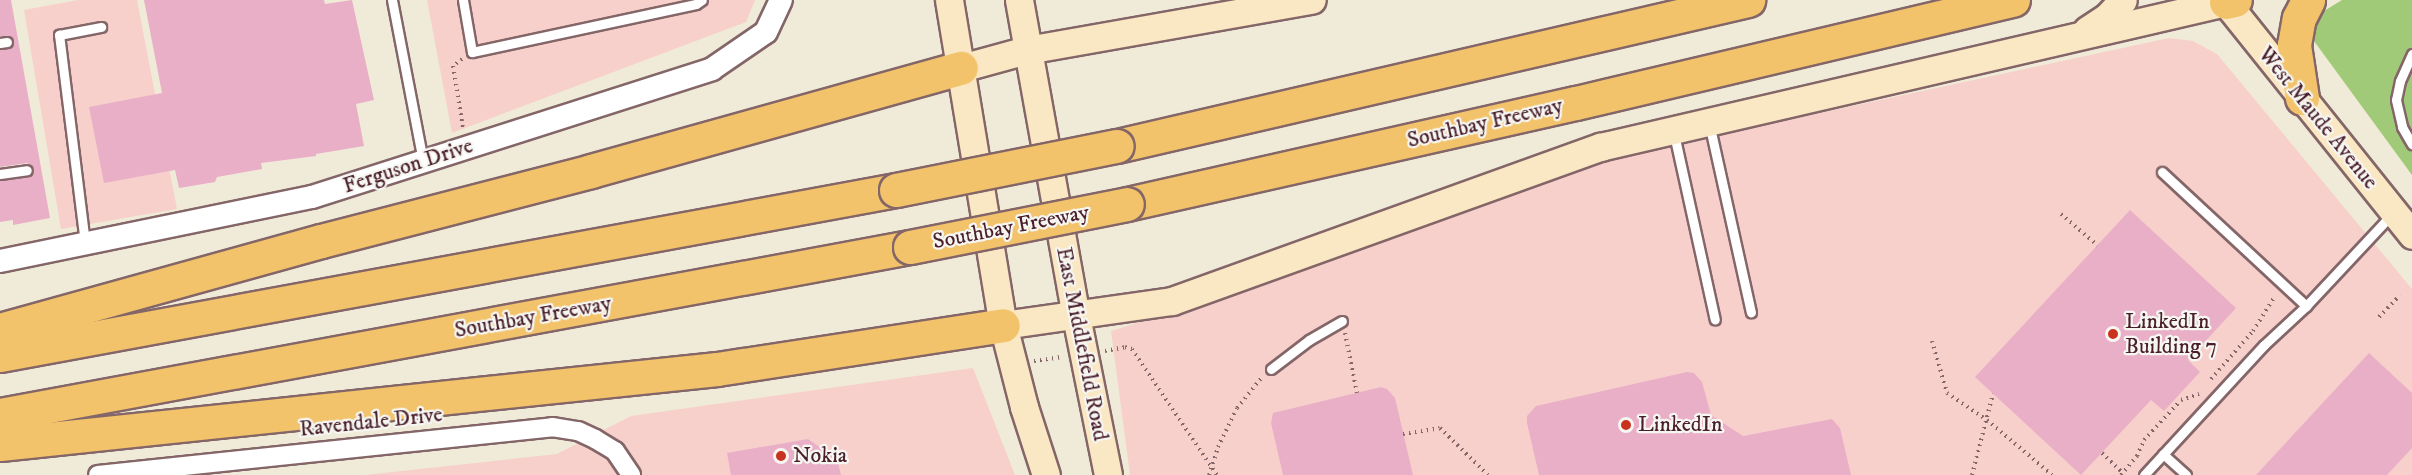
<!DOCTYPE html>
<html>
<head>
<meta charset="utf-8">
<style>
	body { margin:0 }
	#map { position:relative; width:2412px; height:475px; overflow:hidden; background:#efebd8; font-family:"IM FELL DW Pica",serif }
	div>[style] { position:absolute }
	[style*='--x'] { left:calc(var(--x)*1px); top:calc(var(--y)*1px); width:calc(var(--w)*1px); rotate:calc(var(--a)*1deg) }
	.built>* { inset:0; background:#f7d0cb }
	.green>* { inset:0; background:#a0ca77 }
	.building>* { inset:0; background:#e9afc7 }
	.path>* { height:4px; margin-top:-2px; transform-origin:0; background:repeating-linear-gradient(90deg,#846668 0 1.5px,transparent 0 6px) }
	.roads { filter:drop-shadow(2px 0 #846668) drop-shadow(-2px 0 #846668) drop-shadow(0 2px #846668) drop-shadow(0 -2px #846668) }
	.service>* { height:9px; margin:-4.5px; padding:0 4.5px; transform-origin:4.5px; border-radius:4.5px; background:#fff }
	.minor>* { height:18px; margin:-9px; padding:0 9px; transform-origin:9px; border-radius:9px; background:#fff }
	.tertiary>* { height:22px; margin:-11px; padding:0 11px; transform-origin:11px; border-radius:11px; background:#fff }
	.secondary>* { height:27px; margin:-13.5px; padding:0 13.5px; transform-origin:13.5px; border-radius:13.5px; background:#fae7c3 }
	.motorway>* { height:33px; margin:-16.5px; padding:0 16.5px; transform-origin:16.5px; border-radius:16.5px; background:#f2c36a }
	.bridges { filter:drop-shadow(2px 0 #846668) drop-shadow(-2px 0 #846668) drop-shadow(0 2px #846668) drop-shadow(0 -2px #846668) }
	.motorway-bridge>* { height:33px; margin:-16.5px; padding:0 16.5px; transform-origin:16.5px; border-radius:16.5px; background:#f2c36a }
	.dots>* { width:16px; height:16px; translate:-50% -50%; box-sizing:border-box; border:3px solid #f6f6f2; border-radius:50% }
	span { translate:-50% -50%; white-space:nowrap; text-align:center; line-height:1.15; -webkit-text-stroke:4.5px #f6f6f2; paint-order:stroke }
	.street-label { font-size:22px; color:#4a1f2b }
	.poi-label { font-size:22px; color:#4a1f2b }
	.left { translate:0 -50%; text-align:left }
</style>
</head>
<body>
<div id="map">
	<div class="built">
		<div style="clip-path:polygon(78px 0,137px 0,177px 209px,61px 229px,24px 10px)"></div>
		<div style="clip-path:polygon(427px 0,755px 0,746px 22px,452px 133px)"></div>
		<div style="clip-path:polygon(2169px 38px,2193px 41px,2217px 54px,2412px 289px,2412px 475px,1130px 475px,1111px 331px,1166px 314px,1605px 159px)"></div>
		<div style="clip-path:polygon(973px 368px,1015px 475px,365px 475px,557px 454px,631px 416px)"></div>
	</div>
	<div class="green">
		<div style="clip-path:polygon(2342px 0,2412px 0,2412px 175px,2314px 41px,2316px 25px,2324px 11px)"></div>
	</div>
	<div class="building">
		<div style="clip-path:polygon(0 0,11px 0,50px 218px,13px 225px,13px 220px,0 222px,0 181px,29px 177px,34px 170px,27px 163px,0 167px,0 50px,11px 48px,14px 42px,9px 36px,0 36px)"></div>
		<div style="clip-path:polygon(144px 0,324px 0,325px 4px,352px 0,374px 100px,356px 104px,364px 146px,316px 154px,316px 156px,261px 163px,262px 169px,217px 177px,215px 182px,179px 188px,175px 170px,104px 183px,89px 107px,162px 93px)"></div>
		<div style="clip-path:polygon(2130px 210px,2236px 308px,2188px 360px,2200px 372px,2164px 411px,2151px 400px,2081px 475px,1975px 377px)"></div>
		<div style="clip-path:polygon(2369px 353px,2412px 393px,2412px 448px,2387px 475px,2256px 475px)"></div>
		<div style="clip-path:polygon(1687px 372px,1694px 373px,1702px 382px,1711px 415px,1743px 436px,1832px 419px,1840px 428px,1851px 475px,1539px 475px,1527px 423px,1527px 416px,1536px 406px)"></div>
		<div style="clip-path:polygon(1381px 387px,1387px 389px,1395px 398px,1413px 475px,1283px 475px,1271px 423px,1273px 413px)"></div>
		<div style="clip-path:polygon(808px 439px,837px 459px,841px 475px,731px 475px,727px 453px)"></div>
	</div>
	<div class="path">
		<div style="--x:462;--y:59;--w:11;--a:142"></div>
		<div style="--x:453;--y:66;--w:63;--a:80.8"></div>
		<div style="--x:2061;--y:214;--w:48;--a:40.7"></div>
		<div style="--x:2379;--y:317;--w:30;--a:-46"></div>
		<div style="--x:1345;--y:333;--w:61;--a:78.7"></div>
		<div style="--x:1932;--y:341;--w:54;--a:73.9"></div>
		<div style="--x:1947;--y:393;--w:48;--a:34"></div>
		<div style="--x:1987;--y:420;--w:85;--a:40.2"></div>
		<div style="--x:1105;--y:351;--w:20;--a:-11"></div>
		<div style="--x:1125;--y:347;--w:7;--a:16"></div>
		<div style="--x:1132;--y:349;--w:152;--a:56"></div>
		<div style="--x:1034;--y:361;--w:28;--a:-8"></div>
		<div style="--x:2211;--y:379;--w:64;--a:-48.8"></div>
		<div style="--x:2253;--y:331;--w:41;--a:-57.8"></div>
		<div style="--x:1403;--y:434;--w:37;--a:-9"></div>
		<div style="--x:1440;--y:428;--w:67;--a:44.4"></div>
		<div style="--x:2102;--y:453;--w:29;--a:44"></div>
		<div style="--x:1209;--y:475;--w:29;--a:-72"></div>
		<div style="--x:1218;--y:447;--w:43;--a:-64"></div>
		<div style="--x:1237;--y:408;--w:40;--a:-51"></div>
		<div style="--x:1972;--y:475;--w:84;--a:-75.5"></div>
		<div style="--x:2121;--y:475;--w:25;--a:-50"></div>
		<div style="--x:2137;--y:456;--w:17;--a:-66"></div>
		<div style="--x:2144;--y:440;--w:54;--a:-47.2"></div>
		<div style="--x:2181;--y:400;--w:19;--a:-18"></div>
	</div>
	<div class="roads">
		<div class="service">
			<div style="--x:392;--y:0;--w:164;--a:79.1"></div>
			<div style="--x:463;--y:0;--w:53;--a:80.2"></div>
			<div style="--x:472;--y:52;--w:229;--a:-12.1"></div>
			<div style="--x:696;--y:4;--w:7;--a:-34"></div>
			<div style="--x:0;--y:43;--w:7;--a:-8"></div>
			<div style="--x:2412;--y:54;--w:30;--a:114"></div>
			<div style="--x:2400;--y:81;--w:19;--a:102"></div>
			<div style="--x:2396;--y:100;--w:28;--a:77"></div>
			<div style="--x:2402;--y:127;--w:20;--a:60"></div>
			<div style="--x:1709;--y:123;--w:194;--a:77.5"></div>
			<div style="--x:1674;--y:134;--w:190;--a:77.6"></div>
			<div style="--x:2162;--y:172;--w:197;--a:42.9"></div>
			<div style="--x:0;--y:174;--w:27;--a:-8"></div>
			<div style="--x:85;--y:243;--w:210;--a:-97.1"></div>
			<div style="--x:59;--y:35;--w:43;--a:-10.8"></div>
			<div style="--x:1271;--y:369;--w:48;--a:-37.3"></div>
			<div style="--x:1309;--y:340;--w:38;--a:-30"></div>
			<div style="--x:2163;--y:454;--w:31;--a:42"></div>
			<div style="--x:2144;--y:475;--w:177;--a:-47.3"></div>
			<div style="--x:2264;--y:345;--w:57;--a:-42.9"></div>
			<div style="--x:2306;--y:306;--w:126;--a:-46.9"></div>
		</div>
		<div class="minor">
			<div style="--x:98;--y:475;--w:457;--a:-6"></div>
			<div style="--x:552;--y:427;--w:26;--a:9"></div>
			<div style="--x:578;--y:431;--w:19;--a:25"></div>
			<div style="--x:595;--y:439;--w:23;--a:31"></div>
			<div style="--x:615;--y:451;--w:29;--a:56"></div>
		</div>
		<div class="tertiary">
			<div style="--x:0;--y:261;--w:318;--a:-11.6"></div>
			<div style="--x:312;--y:197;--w:420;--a:-17.7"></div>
			<div style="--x:712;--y:69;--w:65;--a:-34.4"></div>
			<div style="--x:766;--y:32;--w:35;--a:-65"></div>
		</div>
		<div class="secondary">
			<div style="--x:949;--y:0;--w:329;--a:80.6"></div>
			<div style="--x:1003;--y:325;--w:85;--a:75.6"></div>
			<div style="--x:1024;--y:407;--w:71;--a:72.1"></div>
			<div style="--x:1019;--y:0;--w:321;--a:79.8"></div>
			<div style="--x:1076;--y:316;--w:162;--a:78.6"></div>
			<div style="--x:2224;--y:0;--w:301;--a:51.3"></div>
			<div style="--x:2087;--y:30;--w:24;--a:-33"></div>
			<div style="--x:2107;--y:17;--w:23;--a:-47"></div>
			<div style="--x:961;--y:68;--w:68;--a:-15.3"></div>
			<div style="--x:1027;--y:50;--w:289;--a:-10"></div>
			<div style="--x:1003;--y:325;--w:171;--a:-8.1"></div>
			<div style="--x:1172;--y:301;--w:455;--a:-19.8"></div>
			<div style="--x:1600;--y:147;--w:643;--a:-13.04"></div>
		</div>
		<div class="motorway">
			<div style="--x:2226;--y:2;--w:9;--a:-13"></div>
			<div style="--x:2302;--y:98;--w:54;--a:-98.6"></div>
			<div style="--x:2294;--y:45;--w:27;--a:-80"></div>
			<div style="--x:2299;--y:18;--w:20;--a:-63"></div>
			<div style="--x:1117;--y:146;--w:648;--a:-13.03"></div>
			<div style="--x:1127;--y:204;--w:460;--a:-12.7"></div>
			<div style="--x:1576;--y:103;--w:449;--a:-13.3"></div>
			<div style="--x:0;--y:330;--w:333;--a:-15.5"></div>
			<div style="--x:321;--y:241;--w:279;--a:-14.5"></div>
			<div style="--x:591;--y:171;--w:384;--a:-15.6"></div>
			<div style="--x:0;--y:355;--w:911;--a:-10.43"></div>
			<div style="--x:0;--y:415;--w:925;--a:-10.46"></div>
			<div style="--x:0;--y:444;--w:721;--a:-5.97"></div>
			<div style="--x:717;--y:369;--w:289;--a:-8.7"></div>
		</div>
	</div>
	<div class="bridges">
		<div class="motorway-bridge">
			<div style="--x:896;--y:190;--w:225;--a:-11.3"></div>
			<div style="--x:910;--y:247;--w:221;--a:-11.2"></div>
		</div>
	</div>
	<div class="dots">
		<div style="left:2113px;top:334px;background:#c8321e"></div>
		<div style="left:1626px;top:425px;background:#c8321e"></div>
		<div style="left:781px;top:456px;background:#c8321e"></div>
	</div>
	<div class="street-label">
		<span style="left:2318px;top:118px;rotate:51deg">West Maude Avenue</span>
		<span style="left:1485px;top:123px;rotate:-13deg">Southbay Freeway</span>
		<span style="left:408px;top:166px;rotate:-18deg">Ferguson Drive</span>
		<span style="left:1011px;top:227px;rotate:-11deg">Southbay Freeway</span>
		<span style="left:533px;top:317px;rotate:-10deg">Southbay Freeway</span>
		<span style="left:1082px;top:344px;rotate:79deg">East Middlefield Road</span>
		<span style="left:371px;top:422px;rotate:-6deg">Ravendale Drive</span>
	</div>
	<div class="poi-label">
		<span class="left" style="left:2125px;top:334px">LinkedIn<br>Building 7</span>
		<span class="left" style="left:1638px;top:425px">LinkedIn</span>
		<span class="left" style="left:793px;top:456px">Nokia</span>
	</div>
</div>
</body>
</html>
